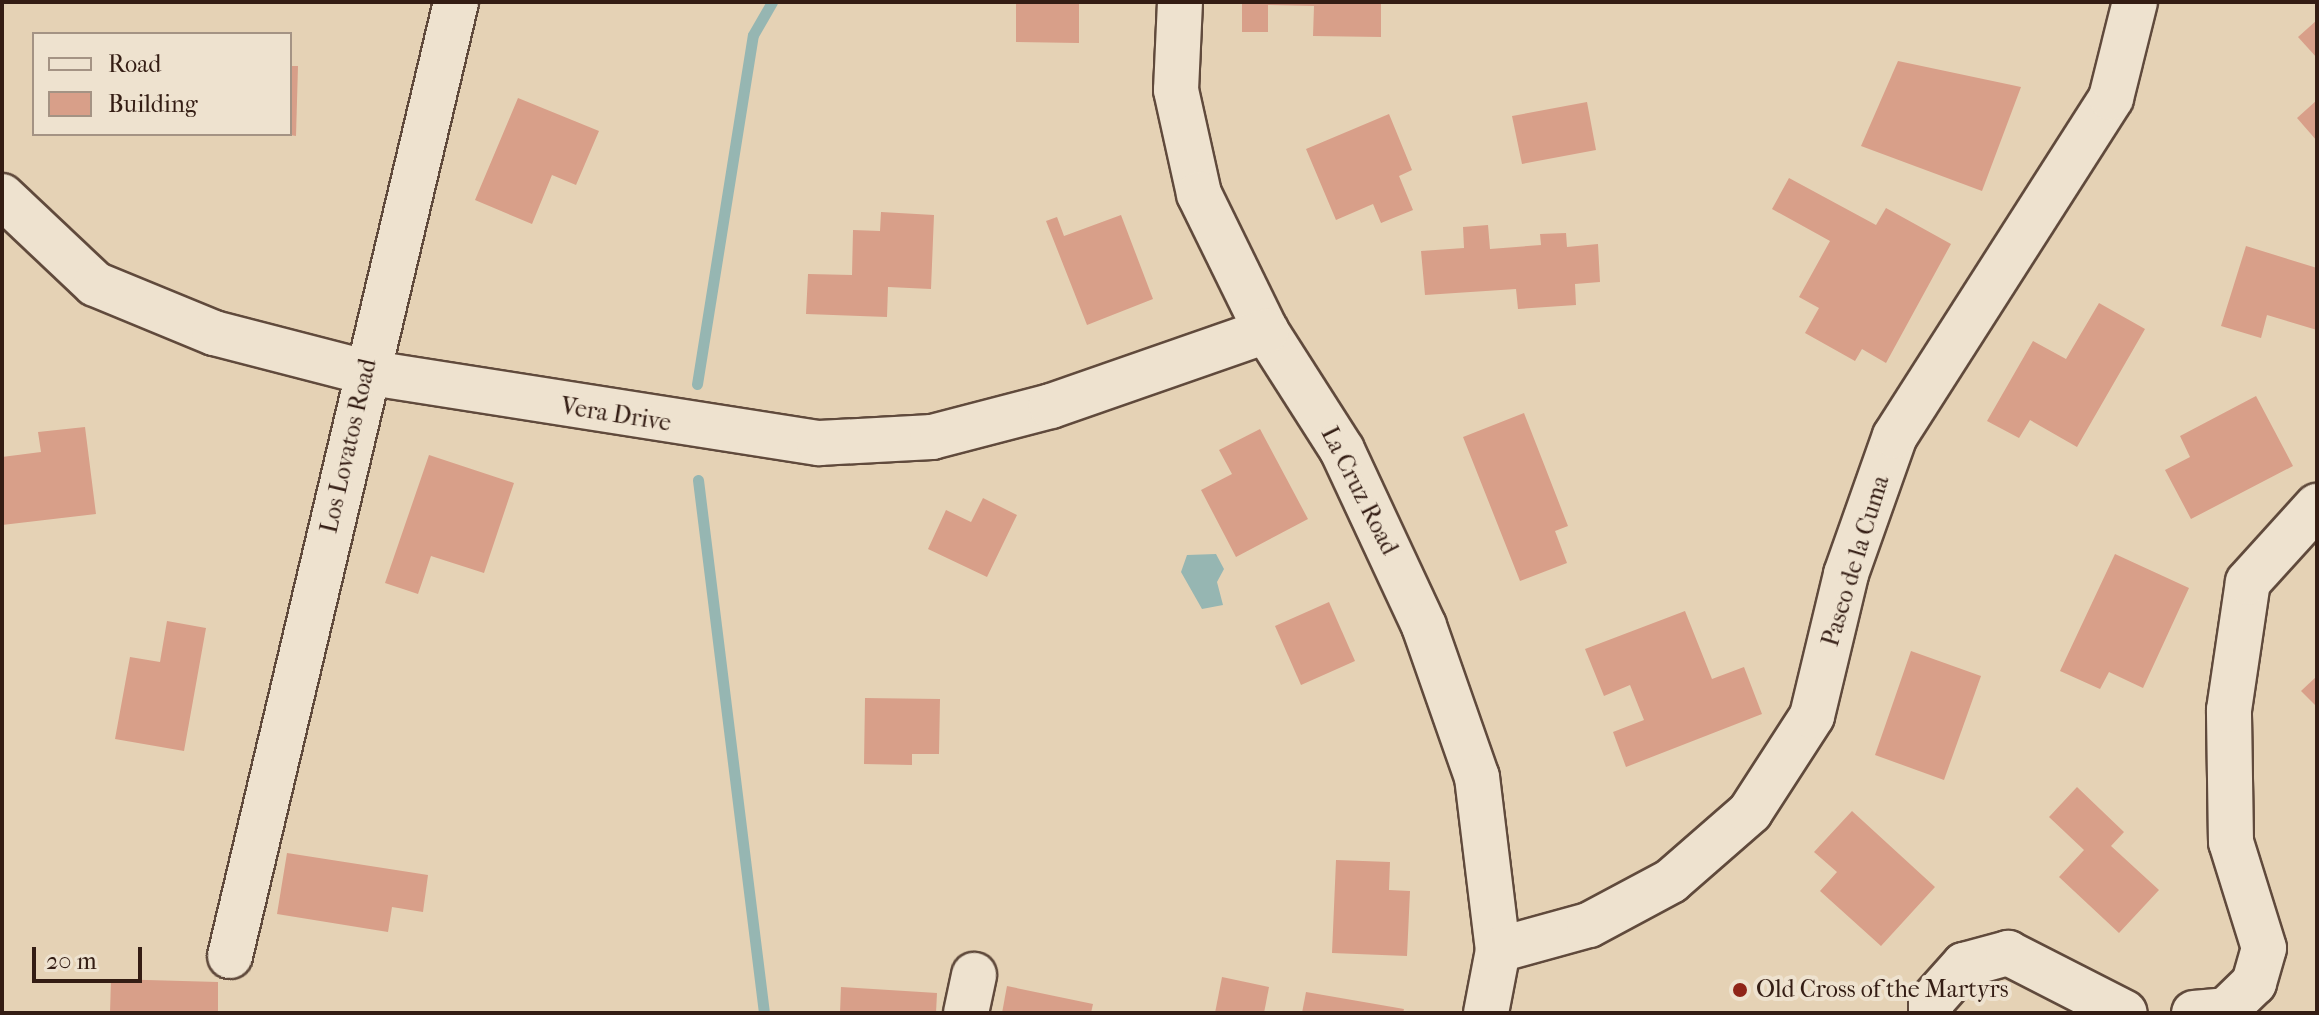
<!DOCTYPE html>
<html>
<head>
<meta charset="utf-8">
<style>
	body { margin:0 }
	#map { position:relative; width:2319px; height:1015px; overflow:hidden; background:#e5d2b5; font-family:"IM FELL French Canon",serif }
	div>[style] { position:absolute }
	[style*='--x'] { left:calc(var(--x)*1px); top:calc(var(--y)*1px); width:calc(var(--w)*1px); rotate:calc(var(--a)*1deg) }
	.water>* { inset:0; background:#96b6b2 }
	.stream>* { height:11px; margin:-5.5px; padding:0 5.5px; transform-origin:5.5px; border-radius:5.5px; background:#96b6b2 }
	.building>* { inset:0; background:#d89f89 }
	.roads { filter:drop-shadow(2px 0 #604a3c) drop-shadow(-2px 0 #604a3c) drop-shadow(0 2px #604a3c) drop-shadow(0 -2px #604a3c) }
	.minor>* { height:44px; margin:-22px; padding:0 22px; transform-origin:22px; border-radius:22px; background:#eee2cf }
	.dots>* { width:22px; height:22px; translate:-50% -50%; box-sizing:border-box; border:4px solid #eee2cf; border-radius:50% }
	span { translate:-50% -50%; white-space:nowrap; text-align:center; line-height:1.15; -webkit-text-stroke:8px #eee2cf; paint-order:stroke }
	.street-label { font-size:24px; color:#341d14 }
	.poi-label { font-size:24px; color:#341d14 }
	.left { translate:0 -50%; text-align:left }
	.frame { position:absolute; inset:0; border:4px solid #341d14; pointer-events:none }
	.legend { position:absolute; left:32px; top:32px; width:260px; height:104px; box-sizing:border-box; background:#eee2cf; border:2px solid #a49384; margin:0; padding:10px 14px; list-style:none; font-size:24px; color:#341d14 }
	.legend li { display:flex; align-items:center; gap:16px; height:40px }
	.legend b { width:40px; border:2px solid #a49384 }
	.scale { position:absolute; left:32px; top:947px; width:110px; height:36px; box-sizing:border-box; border:4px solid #341d14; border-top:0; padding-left:10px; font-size:24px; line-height:28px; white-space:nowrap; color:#341d14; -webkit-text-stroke:6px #eee2cf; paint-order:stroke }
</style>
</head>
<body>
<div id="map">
	<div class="water">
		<div style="clip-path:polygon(1216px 554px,1224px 569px,1217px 582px,1223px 605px,1202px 609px,1181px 572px,1187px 555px)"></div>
	</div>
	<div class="stream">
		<div style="--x:697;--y:384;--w:353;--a:-80.9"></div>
		<div style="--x:753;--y:35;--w:38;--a:-60"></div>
		<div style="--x:698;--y:480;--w:537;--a:82.94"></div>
	</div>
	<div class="building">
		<div style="clip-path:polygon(1016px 2px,1079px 2px,1079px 43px,1016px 42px)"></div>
		<div style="clip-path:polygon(1242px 2px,1381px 2px,1381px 37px,1313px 36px,1314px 6px,1268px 5px,1268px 32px,1242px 32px)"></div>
		<div style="clip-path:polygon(2317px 20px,2317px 58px,2298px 37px)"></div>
		<div style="clip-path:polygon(1898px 61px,2021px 87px,1982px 191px,1861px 146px)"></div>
		<div style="clip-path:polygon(290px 66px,298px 66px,296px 136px,290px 135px)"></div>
		<div style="clip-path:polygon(518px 98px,599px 131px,576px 185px,552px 175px,532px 224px,475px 200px)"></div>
		<div style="clip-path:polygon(2317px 100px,2317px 141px,2297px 118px)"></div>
		<div style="clip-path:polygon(1587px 102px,1596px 150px,1522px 164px,1512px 116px)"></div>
		<div style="clip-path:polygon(1389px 114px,1412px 170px,1399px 176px,1413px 210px,1381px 223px,1373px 204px,1336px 220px,1306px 149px)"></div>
		<div style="clip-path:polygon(1789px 178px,1876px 225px,1886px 208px,1951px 244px,1886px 363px,1862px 349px,1855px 361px,1805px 333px,1819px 308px,1799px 297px,1830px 241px,1772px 209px)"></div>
		<div style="clip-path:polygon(881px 212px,934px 215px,931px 289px,888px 287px,887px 317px,806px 314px,808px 274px,852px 275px,853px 230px,880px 231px)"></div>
		<div style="clip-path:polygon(1121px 215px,1153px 299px,1087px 325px,1046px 221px,1057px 217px,1064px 236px)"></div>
		<div style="clip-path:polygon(1488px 225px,1490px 249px,1541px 245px,1540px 234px,1566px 233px,1567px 247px,1598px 244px,1600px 282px,1575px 284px,1576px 305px,1518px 309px,1516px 289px,1425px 295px,1421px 251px,1464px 248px,1463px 227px)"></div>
		<div style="clip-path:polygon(2246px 246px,2317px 268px,2317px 330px,2267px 315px,2261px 338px,2221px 326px)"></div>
		<div style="clip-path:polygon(2099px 303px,2145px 329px,2077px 447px,2030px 420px,2019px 438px,1987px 421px,2033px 341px,2066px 359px)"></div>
		<div style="clip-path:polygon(2256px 396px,2293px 466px,2191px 519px,2165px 470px,2190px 457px,2180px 436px)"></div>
		<div style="clip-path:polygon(1524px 413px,1568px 526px,1555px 531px,1567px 563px,1520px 581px,1463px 437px)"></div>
		<div style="clip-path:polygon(85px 427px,96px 514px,2px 525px,2px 457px,41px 452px,38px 432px)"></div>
		<div style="clip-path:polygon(1260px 429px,1308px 519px,1236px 557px,1201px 490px,1232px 474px,1219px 450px)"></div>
		<div style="clip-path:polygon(429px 455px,514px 483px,484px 573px,431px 556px,418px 594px,385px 583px)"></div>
		<div style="clip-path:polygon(983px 498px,1017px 515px,987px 577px,928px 549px,946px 510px,971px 522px)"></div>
		<div style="clip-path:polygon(2115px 554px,2189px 588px,2143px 688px,2109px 672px,2100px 689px,2060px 671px)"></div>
		<div style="clip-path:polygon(1329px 602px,1355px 661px,1301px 685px,1275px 626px)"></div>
		<div style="clip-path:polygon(1685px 611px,1712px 679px,1744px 667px,1762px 714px,1626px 767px,1613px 732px,1644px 720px,1630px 685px,1604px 696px,1585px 649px)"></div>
		<div style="clip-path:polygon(167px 621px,206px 628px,184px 751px,115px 739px,130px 657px,160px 662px)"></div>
		<div style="clip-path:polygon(1911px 651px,1981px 676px,1944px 780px,1875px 755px)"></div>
		<div style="clip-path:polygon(2317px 676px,2317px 707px,2301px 691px)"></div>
		<div style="clip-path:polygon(865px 698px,940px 699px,939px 754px,912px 754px,912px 765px,864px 764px)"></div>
		<div style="clip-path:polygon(2077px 787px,2124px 832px,2111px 846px,2159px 890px,2119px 933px,2059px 877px,2084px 850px,2049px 817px)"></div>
		<div style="clip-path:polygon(1852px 811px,1935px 887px,1881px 946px,1820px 891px,1837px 872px,1814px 852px)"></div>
		<div style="clip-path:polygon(287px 853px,428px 875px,423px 912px,392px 907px,388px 932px,277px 914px)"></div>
		<div style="clip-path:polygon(1336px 860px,1390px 862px,1389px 890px,1410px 891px,1407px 956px,1332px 953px)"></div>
		<div style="clip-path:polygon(1222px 977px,1269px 987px,1264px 1013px,1215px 1013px)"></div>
		<div style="clip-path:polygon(111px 979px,218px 982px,218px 1013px,110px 1013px)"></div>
		<div style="clip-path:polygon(1007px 986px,1093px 1004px,1091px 1013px,1002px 1013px)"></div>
		<div style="clip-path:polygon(841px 987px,937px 993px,936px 1013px,840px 1013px)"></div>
		<div style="clip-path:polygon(1306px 992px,1404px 1009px,1403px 1013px,1302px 1013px)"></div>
	</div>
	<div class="roads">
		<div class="minor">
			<div style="--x:1180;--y:2;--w:88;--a:92.6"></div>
			<div style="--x:1176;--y:90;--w:107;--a:77.5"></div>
			<div style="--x:1199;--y:194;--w:153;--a:63.9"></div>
			<div style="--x:1266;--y:331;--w:141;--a:57.4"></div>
			<div style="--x:1342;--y:450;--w:194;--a:65"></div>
			<div style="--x:1424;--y:626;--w:160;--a:70.7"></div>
			<div style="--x:1477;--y:777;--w:174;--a:83.1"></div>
			<div style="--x:2;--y:196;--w:128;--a:43.4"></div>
			<div style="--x:95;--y:284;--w:129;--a:22.4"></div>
			<div style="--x:214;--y:333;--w:156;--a:14.5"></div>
			<div style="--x:365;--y:372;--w:460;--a:8.9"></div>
			<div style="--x:819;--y:443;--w:113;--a:-3"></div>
			<div style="--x:932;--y:437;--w:123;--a:-14.6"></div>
			<div style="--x:1051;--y:406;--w:228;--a:-19.2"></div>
			<div style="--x:230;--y:956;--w:980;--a:-76.67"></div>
			<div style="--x:966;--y:1013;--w:39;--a:-78"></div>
			<div style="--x:1486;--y:1013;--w:64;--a:-79.2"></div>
			<div style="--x:1498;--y:950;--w:94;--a:-15.4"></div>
			<div style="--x:1589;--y:925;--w:93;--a:-28.2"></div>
			<div style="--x:1671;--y:881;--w:105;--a:-41.1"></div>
			<div style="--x:1750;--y:812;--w:114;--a:-57.1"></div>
			<div style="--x:1812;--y:716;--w:146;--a:-76.5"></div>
			<div style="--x:1846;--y:574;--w:146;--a:-70.5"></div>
			<div style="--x:1895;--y:436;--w:401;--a:-57.4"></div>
			<div style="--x:2111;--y:98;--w:99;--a:-76"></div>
			<div style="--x:1931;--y:1013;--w:11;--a:-90"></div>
			<div style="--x:1931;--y:1002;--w:50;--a:-48.3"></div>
			<div style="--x:1964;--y:965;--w:46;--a:-15.3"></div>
			<div style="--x:2008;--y:953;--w:131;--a:27.1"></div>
			<div style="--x:2194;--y:1013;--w:32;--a:-5"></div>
			<div style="--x:2226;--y:1010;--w:39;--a:-44"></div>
			<div style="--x:2254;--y:983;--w:36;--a:-74"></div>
			<div style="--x:2264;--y:948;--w:111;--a:-107.3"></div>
			<div style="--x:2231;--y:842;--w:132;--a:-90.9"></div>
			<div style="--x:2229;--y:710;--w:129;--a:-81.6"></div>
			<div style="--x:2248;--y:582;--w:103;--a:-47.8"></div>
		</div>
	</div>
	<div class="dots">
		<div style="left:1740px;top:990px;background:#8f2418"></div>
	</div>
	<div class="street-label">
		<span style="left:616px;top:415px;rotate:9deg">Vera Drive</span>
		<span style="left:349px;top:446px;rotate:-77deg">Los Lovatos Road</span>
		<span style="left:1359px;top:491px;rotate:63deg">La Cruz Road</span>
		<span style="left:1856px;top:561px;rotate:-73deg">Paseo de la Cuma</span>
	</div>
	<div class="poi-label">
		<span class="left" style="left:1756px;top:990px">Old Cross of the Martyrs</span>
	</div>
	<div class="frame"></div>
	<ul class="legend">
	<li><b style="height:10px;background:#eee2cf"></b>Road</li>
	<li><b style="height:22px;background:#d89f89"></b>Building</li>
	</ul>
	<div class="scale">20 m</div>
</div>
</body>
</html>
